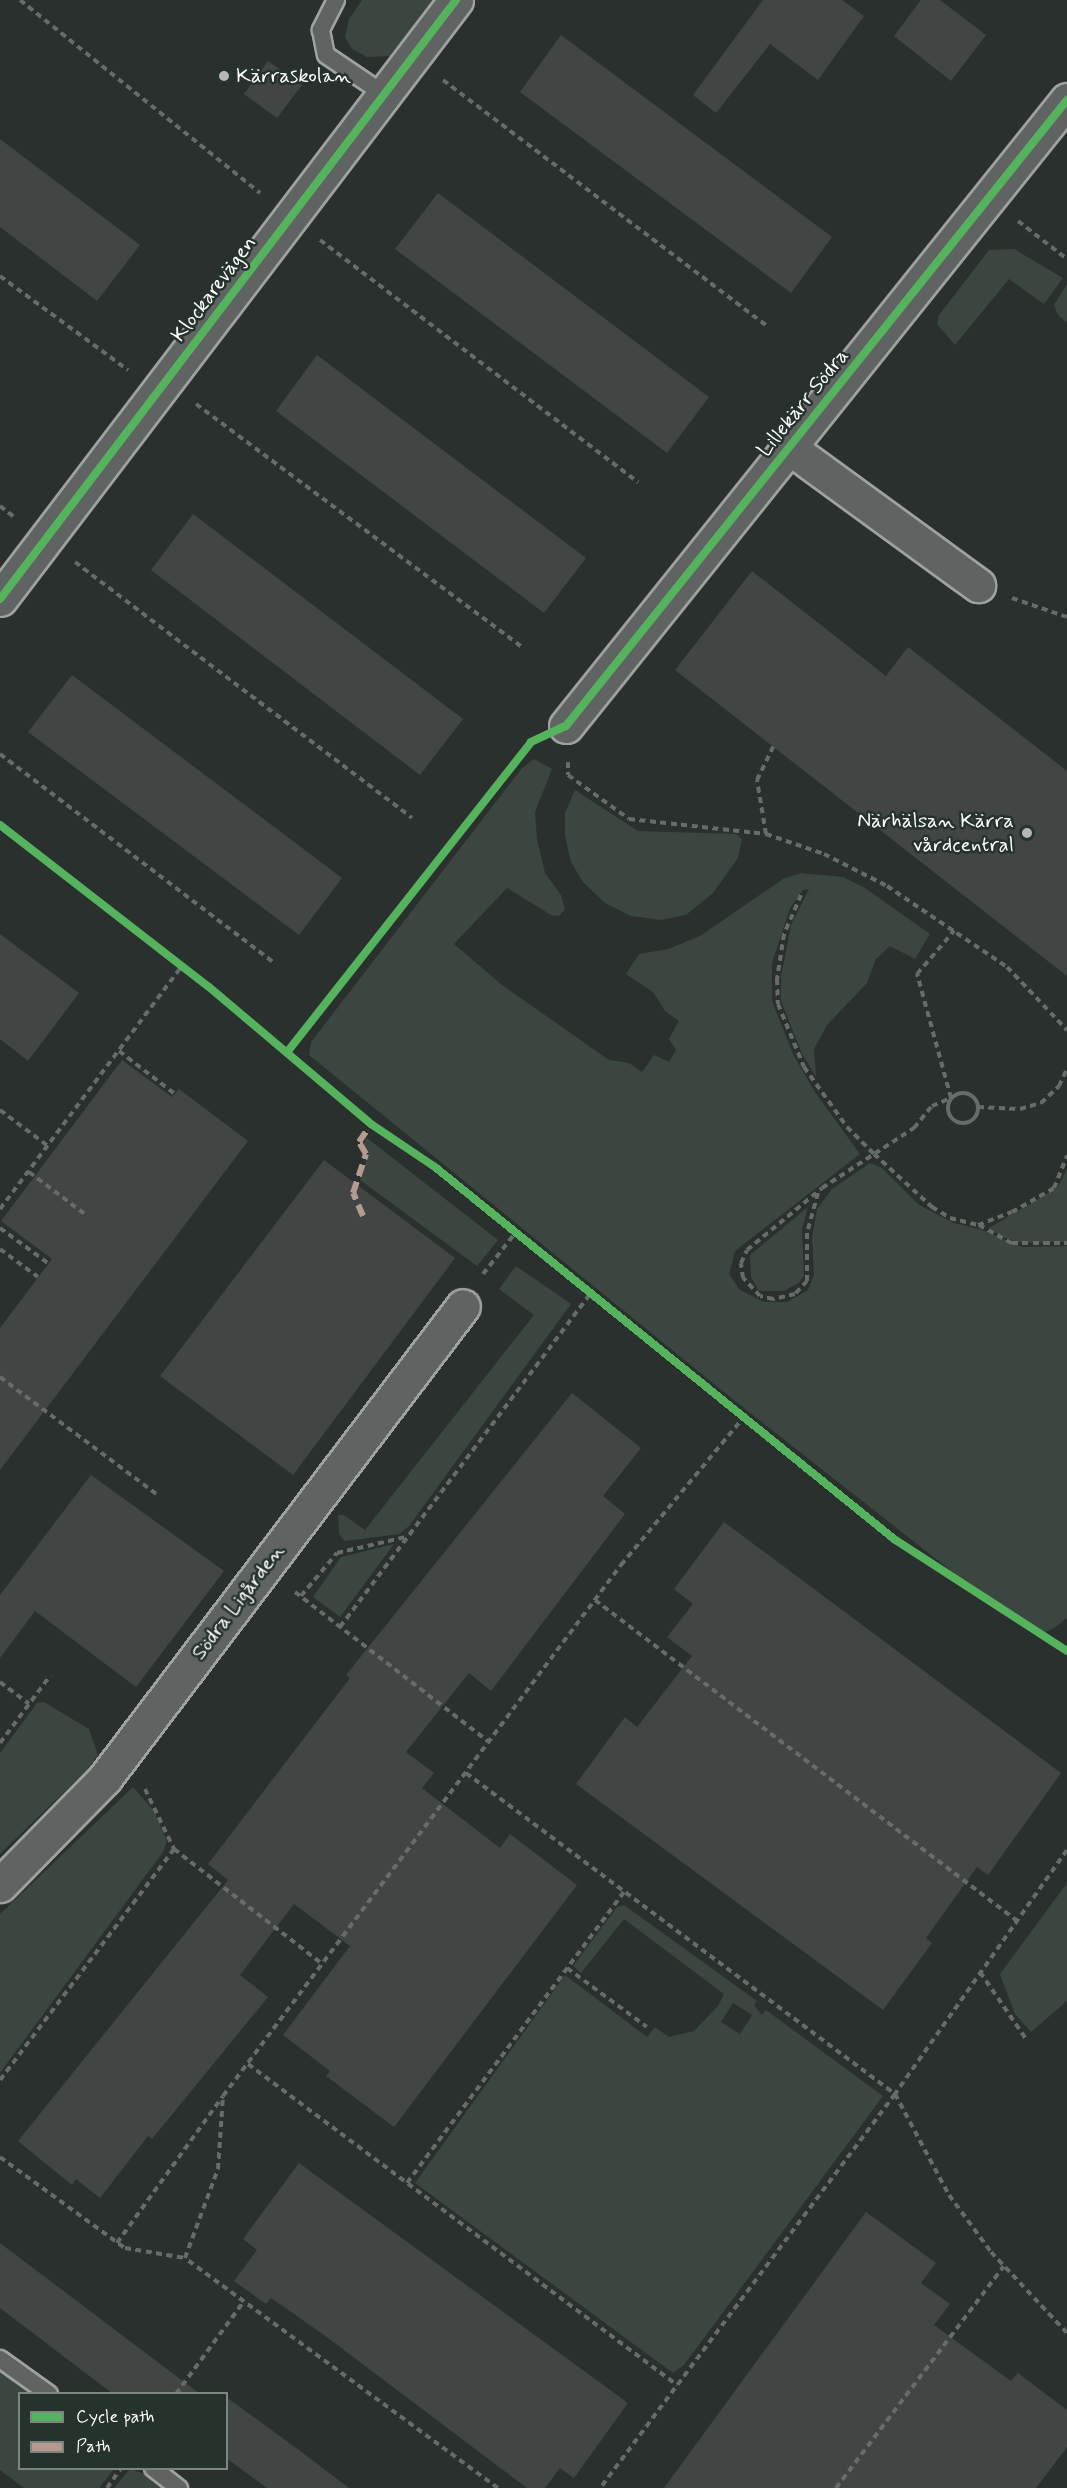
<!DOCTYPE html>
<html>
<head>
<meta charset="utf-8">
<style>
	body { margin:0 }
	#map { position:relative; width:1067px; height:2488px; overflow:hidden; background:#29302d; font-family:Mynerve,sans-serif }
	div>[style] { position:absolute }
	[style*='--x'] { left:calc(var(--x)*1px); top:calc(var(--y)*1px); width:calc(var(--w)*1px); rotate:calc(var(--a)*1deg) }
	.green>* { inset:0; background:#3b4641 }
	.building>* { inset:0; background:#414644 }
	.path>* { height:4px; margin-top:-2px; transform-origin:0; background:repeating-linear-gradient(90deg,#686c69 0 6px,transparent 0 10.5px) }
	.path>.ring { margin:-2px; padding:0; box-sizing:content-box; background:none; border:4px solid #686c69; border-radius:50% }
	.roads { filter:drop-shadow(2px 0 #9fa2a0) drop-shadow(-2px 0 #9fa2a0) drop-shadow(0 2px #9fa2a0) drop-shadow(0 -2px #9fa2a0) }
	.service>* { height:16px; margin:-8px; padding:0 8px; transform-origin:8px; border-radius:8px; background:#5f6362 }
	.minor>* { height:33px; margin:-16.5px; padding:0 16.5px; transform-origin:16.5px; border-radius:16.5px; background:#5f6362 }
	.quiet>* { height:6px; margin-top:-3px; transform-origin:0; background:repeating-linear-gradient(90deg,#b69a8f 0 12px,transparent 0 18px) }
	.cycleway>* { height:8px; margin:-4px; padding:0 4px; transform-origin:4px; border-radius:4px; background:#56b35d }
	.dots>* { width:16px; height:16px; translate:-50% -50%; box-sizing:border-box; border:3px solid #26332d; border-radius:50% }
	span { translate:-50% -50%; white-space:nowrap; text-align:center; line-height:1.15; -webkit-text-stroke:5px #26332d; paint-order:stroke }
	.poi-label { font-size:21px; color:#fff }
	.left { translate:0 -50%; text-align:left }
	.right { translate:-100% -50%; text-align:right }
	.street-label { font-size:21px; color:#fff }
	.legend { position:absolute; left:18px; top:2392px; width:210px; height:78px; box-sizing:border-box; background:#26332d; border:2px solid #7d8581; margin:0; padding:8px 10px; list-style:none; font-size:18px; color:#fff }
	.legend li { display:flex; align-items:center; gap:12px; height:30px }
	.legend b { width:30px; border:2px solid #7d8581 }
</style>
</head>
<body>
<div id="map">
	<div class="green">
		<div style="clip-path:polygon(362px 0,434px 0,393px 56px,367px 57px,352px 49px,345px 37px,349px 19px)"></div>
		<div style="clip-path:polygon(1014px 249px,1063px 278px,1044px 304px,1009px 279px,955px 345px,937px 324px,939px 315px,989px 250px)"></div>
		<div style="clip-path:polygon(1067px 284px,1067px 323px,1058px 315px,1054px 305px)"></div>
		<div style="clip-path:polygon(534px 759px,552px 769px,535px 812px,537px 839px,545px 873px,561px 895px,565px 909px,559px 916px,551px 915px,507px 888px,454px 944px,502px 985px,609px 1060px,629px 1063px,642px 1072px,654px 1055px,669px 1062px,676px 1050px,669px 1039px,679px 1021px,665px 1011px,654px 993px,626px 974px,639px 954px,668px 949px,700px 936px,783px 879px,801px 873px,843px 877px,865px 888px,930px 934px,915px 959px,890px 946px,876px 959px,867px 983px,827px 1025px,814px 1049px,816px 1077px,802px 1054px,781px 1001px,781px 977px,791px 925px,809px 889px,803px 890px,790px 908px,772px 963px,772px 1001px,794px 1056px,815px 1092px,860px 1154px,735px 1251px,729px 1274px,740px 1290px,764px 1302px,787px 1302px,808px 1290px,814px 1275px,812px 1238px,817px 1209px,832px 1189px,870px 1163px,882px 1168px,919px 1205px,954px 1223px,980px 1229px,1022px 1247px,1067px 1246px,1067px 1618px,1054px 1628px,1043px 1633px,1031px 1631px,1006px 1614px,730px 1397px,309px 1055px,311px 1042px,522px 768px)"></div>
		<div style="clip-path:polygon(575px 790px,638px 831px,736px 834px,742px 839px,738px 858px,713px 893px,686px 915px,661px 920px,631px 916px,605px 903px,583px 882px,571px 862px,565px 836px,565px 813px)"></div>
		<div style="clip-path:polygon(367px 1138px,498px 1240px,477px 1266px,360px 1180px,369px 1152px,362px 1147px)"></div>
		<div style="clip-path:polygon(1067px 1169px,1067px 1242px,1023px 1243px,1001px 1237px,989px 1228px,1057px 1188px)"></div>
		<div style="clip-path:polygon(808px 1207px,802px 1229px,804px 1275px,800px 1282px,784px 1291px,759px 1291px,751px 1277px,750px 1255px)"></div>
		<div style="clip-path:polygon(516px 1266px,571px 1304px,409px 1526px,399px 1534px,345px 1541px,339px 1534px,338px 1515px,344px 1515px,365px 1530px,534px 1315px,499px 1289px)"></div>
		<div style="clip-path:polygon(394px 1544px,340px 1617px,313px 1597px,341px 1557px)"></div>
		<div style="clip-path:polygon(44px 1702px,89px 1729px,98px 1755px,91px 1766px,0 1854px,0 1753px,37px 1703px)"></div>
		<div style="clip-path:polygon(133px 1787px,154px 1811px,167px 1841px,163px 1852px,0 2073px,0 1914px)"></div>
		<div style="clip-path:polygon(1067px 1883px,1067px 2001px,1031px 2032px,1015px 2014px,1000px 1974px)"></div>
		<div style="clip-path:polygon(evenodd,624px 1905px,757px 2001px,754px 2005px,762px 2015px,766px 2010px,883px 2096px,684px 2365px,673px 2373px,415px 2183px,565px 1975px,647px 2037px,655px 2027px,669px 2037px,694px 2031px,718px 2006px,724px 1994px,624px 1919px,581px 1973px,573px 1966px,617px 1907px,624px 1905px,733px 2003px,752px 2015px,740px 2034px,721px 2022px,733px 2003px)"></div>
		<div style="clip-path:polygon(0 2371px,31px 2393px,20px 2394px,20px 2468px,114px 2469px,99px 2488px,24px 2488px,0 2470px)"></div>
		<div style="clip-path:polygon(130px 2469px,145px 2474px,162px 2488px,114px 2488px)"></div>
	</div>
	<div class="building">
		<div style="clip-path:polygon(763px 0,842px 0,864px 16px,818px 80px,770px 44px,716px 113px,693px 95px)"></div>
		<div style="clip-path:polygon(921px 0,940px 0,986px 35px,951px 81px,894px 36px)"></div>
		<div style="clip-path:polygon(561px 35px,832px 237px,791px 293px,520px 92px)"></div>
		<div style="clip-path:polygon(268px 61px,302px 85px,277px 118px,244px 94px)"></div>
		<div style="clip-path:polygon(0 139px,140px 245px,97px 301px,0 227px)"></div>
		<div style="clip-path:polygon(438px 193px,709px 397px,667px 453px,395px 249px)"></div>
		<div style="clip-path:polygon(317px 355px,586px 558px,544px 613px,276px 411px)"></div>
		<div style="clip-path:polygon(193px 514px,463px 719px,420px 775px,151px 570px)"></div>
		<div style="clip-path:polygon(752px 571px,886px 676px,908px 647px,1067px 771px,1067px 976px,675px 670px)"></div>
		<div style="clip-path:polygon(72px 675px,342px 878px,299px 935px,28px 732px)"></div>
		<div style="clip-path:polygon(0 934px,79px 993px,28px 1061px,0 1039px)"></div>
		<div style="clip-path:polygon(122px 1060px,172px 1097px,179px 1089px,248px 1141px,0 1470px,0 1328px,52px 1259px,1px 1221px)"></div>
		<div style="clip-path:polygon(324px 1160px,455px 1258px,293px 1475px,160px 1376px)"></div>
		<div style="clip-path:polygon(572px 1393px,641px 1448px,603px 1496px,625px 1514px,491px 1691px,469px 1673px,406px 1752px,434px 1773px,422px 1788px,500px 1848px,510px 1834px,577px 1885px,394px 2127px,326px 2076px,330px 2071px,283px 2035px,350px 1946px,294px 1904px,240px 1975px,268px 1997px,152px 2139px,148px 2136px,100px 2198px,76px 2179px,72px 2185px,18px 2141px,228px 1880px,208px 1864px,350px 1678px,346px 1675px)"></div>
		<div style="clip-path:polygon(91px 1475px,224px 1571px,136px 1687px,35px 1611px,0 1658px,0 1595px)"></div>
		<div style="clip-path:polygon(724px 1522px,1061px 1773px,988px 1875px,977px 1867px,926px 1938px,932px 1943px,883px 2010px,576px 1784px,625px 1717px,637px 1727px,692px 1656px,667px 1637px,693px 1604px,674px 1589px)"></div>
		<div style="clip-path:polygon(299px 2163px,628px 2403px,574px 2478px,560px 2468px,545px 2488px,527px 2488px,324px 2335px,271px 2298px,266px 2304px,234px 2281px,257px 2250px,243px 2239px)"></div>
		<div style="clip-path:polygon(866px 2212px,936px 2263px,921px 2283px,950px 2304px,934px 2325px,1011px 2381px,1018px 2373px,1067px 2410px,1067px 2447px,1036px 2488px,664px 2488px)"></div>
		<div style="clip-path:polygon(0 2243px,200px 2394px,113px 2394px,0 2308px)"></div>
		<div style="clip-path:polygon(226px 2397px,299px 2450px,349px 2488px,267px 2488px,226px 2458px)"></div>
	</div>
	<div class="path">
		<div style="--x:20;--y:0;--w:308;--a:38.8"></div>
		<div style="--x:443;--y:80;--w:407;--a:37.2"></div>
		<div style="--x:1018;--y:221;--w:62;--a:37.8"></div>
		<div style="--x:320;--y:240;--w:400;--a:37.3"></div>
		<div style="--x:0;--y:276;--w:159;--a:36.3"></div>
		<div style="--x:196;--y:404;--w:408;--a:36.7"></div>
		<div style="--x:0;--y:506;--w:18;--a:38"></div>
		<div style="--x:75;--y:562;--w:423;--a:37.2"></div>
		<div style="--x:1012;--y:598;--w:58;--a:19.1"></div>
		<div style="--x:0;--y:754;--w:345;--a:37.3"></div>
		<div style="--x:568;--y:762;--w:13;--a:90"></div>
		<div style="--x:568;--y:775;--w:75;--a:35.8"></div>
		<div style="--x:629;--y:819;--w:138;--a:6.2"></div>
		<div style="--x:766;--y:834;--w:61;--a:19"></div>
		<div style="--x:824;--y:854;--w:71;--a:26.9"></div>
		<div style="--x:887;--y:886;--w:145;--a:34"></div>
		<div style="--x:1007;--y:967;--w:87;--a:46.4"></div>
		<div style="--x:766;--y:834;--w:55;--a:-99.5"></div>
		<div style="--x:757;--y:780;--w:37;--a:-64"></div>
		<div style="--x:801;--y:895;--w:43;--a:113.6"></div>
		<div style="--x:784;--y:934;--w:46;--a:98.8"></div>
		<div style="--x:777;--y:979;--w:25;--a:88"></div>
		<div style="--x:778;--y:1004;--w:68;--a:67.6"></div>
		<div style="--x:804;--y:1067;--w:74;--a:54.4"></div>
		<div style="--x:847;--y:1127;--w:38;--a:45"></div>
		<div style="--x:874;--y:1154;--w:79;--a:42.4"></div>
		<div style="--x:932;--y:1207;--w:21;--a:31"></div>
		<div style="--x:950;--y:1218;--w:29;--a:14"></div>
		<div style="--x:978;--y:1225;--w:36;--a:-21"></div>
		<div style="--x:1012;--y:1212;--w:48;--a:-29.7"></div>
		<div style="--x:1054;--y:1188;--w:35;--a:-68"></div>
		<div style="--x:119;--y:1051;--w:71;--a:37.5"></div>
		<div class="ring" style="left:948px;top:1093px;width:26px;height:26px"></div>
		<div style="--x:978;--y:1107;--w:42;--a:2.7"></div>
		<div style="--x:1020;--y:1109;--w:22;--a:-16"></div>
		<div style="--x:1041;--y:1103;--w:25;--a:-43"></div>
		<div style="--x:1059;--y:1086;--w:19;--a:-65"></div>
		<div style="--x:0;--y:1110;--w:60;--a:36.9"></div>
		<div style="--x:29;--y:1172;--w:70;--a:36.9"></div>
		<div style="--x:818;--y:1193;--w:41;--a:105.4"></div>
		<div style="--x:807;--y:1233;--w:48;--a:90"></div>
		<div style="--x:807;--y:1281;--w:18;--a:133"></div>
		<div style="--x:795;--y:1294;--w:23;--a:167"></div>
		<div style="--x:773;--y:1299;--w:13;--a:-167"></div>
		<div style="--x:760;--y:1296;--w:25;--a:-133"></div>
		<div style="--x:743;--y:1278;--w:15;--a:-98"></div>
		<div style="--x:741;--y:1263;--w:14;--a:-65"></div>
		<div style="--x:747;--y:1250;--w:97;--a:-39.6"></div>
		<div style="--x:822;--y:1188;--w:110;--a:-33.1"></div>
		<div style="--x:914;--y:1128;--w:28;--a:-51"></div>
		<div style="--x:932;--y:1106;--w:21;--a:-23"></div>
		<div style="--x:951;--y:1098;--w:129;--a:-105.3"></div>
		<div style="--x:917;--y:974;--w:57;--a:-49.3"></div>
		<div style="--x:0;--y:1209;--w:304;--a:-53.2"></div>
		<div style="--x:979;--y:1225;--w:38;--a:29"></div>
		<div style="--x:1012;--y:1243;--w:55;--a:0"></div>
		<div style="--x:0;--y:1228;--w:59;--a:36.1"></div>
		<div style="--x:0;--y:1249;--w:47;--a:36.4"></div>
		<div style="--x:483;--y:1274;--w:53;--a:-51.8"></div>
		<div style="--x:0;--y:1377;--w:197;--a:36.8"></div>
		<div style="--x:295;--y:1592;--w:245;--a:37.7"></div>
		<div style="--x:301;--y:1596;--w:56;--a:-50.1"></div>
		<div style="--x:337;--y:1553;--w:71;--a:-13.1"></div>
		<div style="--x:595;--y:1600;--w:529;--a:37.24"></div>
		<div style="--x:340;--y:1627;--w:418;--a:-53.1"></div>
		<div style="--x:0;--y:1682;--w:36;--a:37"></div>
		<div style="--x:0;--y:1743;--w:84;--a:-53.3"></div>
		<div style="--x:466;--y:1773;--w:536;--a:36.81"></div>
		<div style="--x:895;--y:2094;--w:492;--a:126.8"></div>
		<div style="--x:145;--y:1789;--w:67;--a:64.2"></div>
		<div style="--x:174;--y:1849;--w:187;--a:37.8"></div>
		<div style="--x:1067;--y:1850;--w:299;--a:125.2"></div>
		<div style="--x:895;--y:2094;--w:115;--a:61.9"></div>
		<div style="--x:949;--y:2195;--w:71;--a:53.6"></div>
		<div style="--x:991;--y:2252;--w:111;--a:46.8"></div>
		<div style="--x:567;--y:1968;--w:99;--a:36.4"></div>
		<div style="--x:980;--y:1972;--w:81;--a:55.5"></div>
		<div style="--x:248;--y:2064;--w:536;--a:36.81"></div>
		<div style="--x:0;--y:2080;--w:289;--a:-53"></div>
		<div style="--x:0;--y:2157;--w:155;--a:36.1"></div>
		<div style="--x:125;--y:2248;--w:61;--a:9.5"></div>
		<div style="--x:407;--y:2183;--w:363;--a:-53.3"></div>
		<div style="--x:117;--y:2243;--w:181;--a:-54.2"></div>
		<div style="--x:176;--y:2394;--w:115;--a:-53.8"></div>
		<div style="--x:107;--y:2488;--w:24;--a:-55"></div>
		<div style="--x:498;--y:2488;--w:388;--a:-143.7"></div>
		<div style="--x:185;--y:2258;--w:95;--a:-69.7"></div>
		<div style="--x:218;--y:2169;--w:73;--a:-86.1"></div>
		<div style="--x:223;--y:2096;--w:664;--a:-53.15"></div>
		<div style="--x:621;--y:1565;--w:192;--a:-50.3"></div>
		<div style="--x:836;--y:2488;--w:278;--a:-52.9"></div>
	</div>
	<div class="roads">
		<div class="service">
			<div style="--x:336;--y:0;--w:34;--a:117"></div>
			<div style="--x:321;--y:30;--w:25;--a:79"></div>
			<div style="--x:326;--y:55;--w:70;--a:33.9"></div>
			<div style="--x:0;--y:2359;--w:60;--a:35.5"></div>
			<div style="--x:153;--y:2468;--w:33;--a:38"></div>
		</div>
		<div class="minor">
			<div style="--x:790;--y:448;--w:233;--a:36.1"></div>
			<div style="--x:0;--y:599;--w:753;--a:-52.72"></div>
			<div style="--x:566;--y:726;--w:802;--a:-51.33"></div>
			<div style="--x:0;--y:1885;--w:150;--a:-45.5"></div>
			<div style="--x:105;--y:1778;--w:592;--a:-52.82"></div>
		</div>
	</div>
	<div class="quiet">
		<div style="--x:363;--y:1216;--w:25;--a:-113"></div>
		<div style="--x:353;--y:1193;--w:41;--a:-71.6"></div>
		<div style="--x:366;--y:1154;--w:14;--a:-120"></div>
		<div style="--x:359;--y:1142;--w:22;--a:-56"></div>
	</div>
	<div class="cycleway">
		<div style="--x:0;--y:599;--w:753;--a:-52.72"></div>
		<div style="--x:0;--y:825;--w:264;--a:37.8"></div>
		<div style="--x:209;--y:987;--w:212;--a:40.2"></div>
		<div style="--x:371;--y:1124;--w:77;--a:33.9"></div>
		<div style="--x:435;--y:1167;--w:591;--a:39.02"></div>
		<div style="--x:894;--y:1539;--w:206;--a:32.9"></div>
		<div style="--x:288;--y:1051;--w:393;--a:-51.8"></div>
		<div style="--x:531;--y:742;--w:38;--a:-25"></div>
		<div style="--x:566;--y:726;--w:802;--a:-51.33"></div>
	</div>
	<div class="dots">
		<div style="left:224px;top:76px;background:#b4b7b6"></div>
		<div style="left:1027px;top:833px;background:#b4b7b6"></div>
	</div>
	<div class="poi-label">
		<span class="left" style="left:236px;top:76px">Kärraskolan</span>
		<span class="right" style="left:1014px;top:833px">Närhälsan Kärra<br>vårdcentral</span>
	</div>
	<div class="street-label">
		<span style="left:214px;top:289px;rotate:-53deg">Klockarevägen</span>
		<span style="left:803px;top:403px;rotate:-51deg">Lillekärr Södra</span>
		<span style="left:238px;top:1602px;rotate:-53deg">Södra Ligården</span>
	</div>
	<ul class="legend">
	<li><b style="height:8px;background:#56b35d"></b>Cycle path</li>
	<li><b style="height:8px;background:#b69a8f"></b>Path</li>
	</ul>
</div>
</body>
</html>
